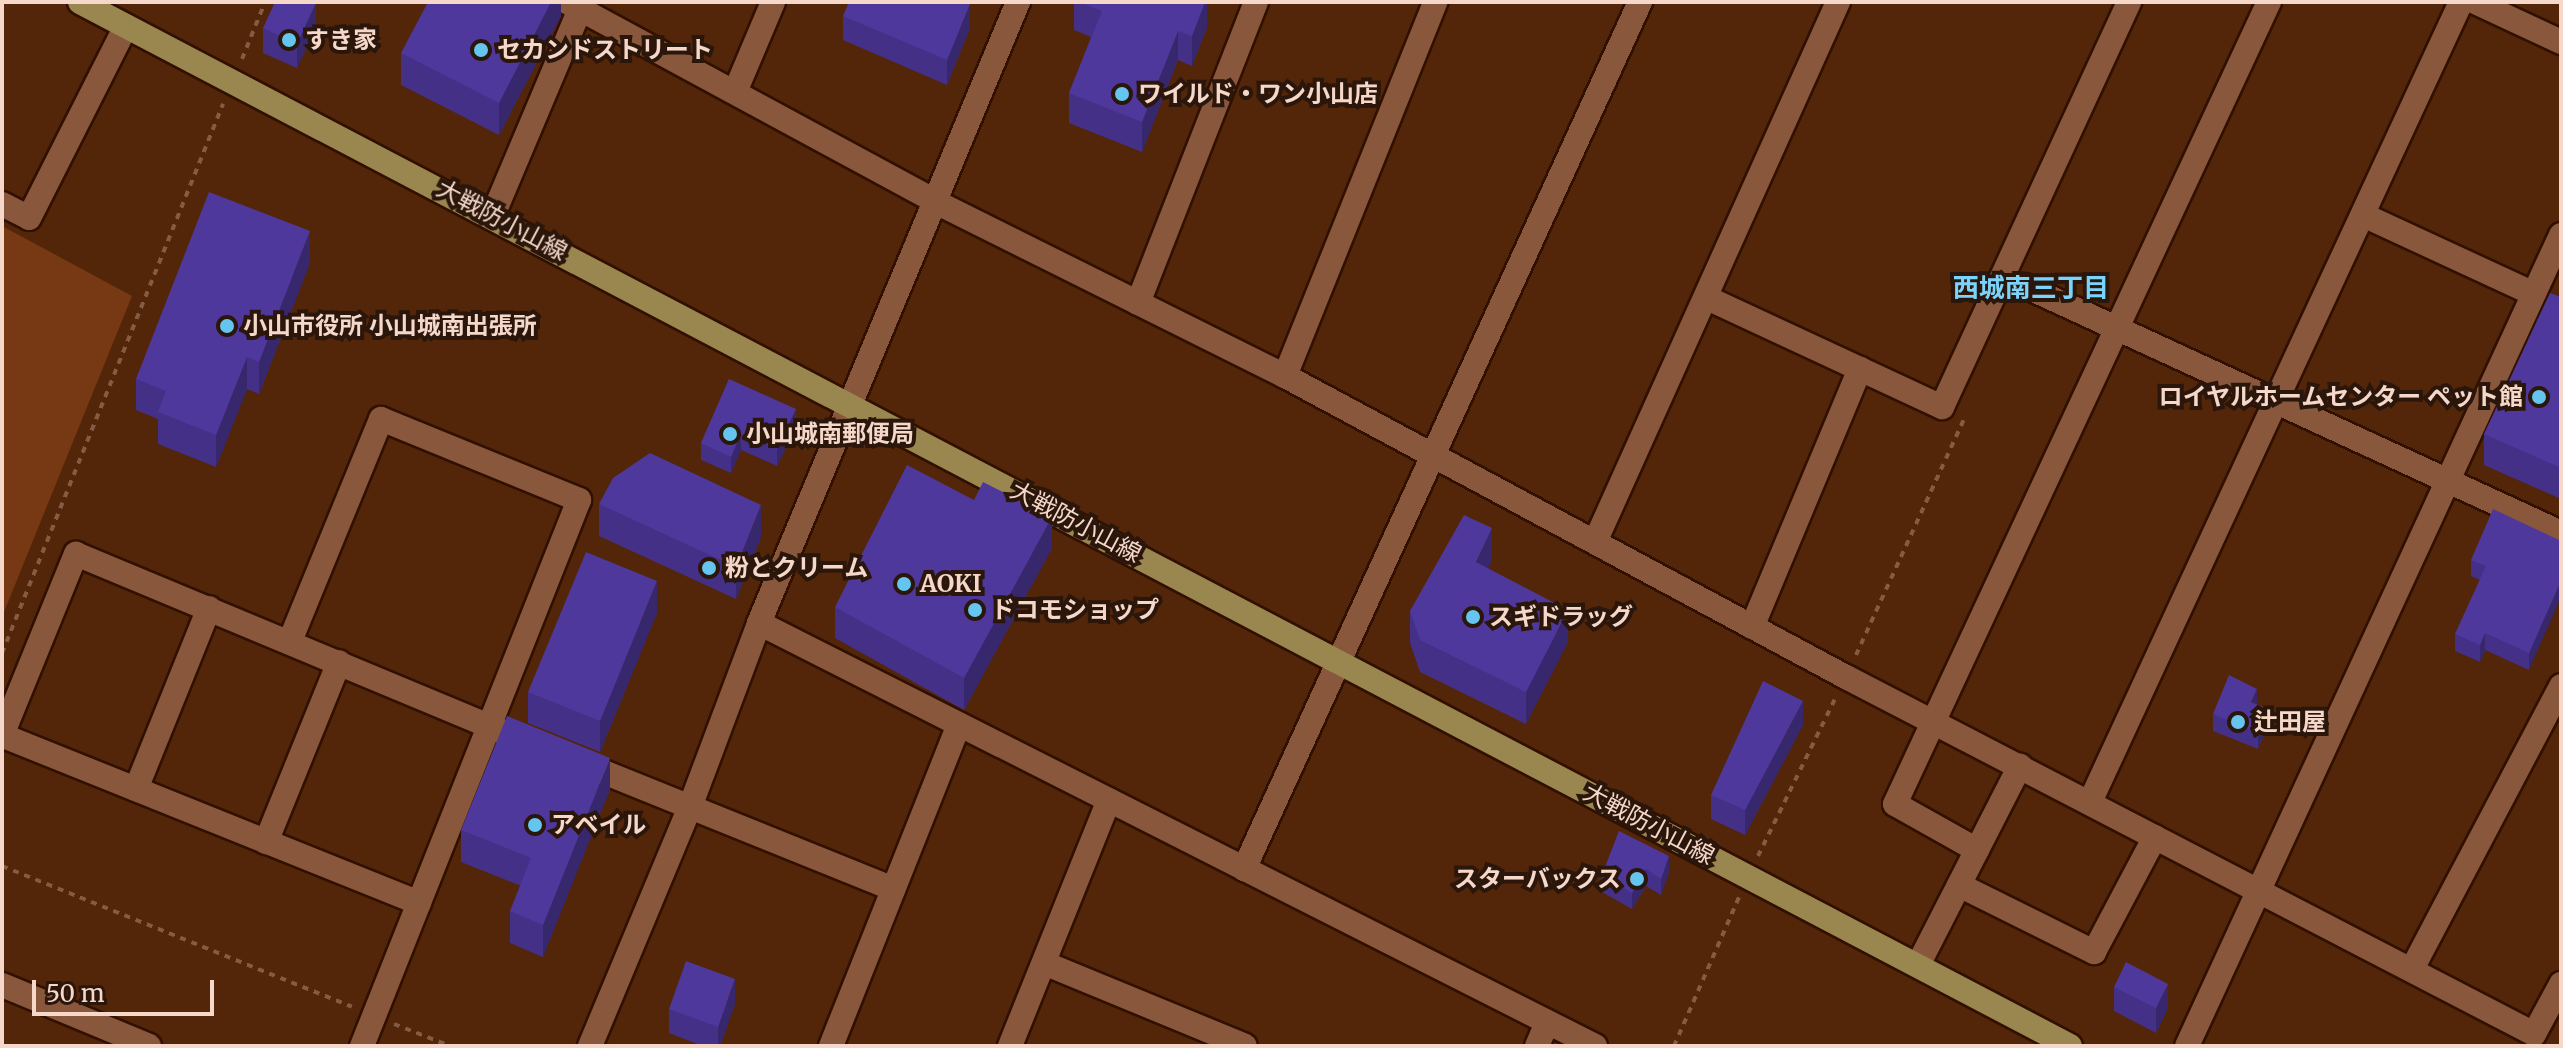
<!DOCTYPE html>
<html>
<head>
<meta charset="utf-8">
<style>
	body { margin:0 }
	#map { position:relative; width:2563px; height:1048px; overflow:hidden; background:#532509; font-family:Merriweather,"Noto Sans JP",serif }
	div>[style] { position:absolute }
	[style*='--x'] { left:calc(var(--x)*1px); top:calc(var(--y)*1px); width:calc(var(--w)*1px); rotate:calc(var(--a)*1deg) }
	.green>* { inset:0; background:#773913 }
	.path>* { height:4px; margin-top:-2px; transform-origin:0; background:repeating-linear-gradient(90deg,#845b43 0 6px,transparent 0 12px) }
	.roads { filter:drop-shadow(2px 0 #311000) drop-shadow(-2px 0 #311000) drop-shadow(0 2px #311000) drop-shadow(0 -2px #311000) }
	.minor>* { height:24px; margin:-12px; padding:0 12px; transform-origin:12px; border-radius:12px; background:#89573c }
	.major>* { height:24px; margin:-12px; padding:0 12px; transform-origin:12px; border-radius:12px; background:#9a864f }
	.wall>* { inset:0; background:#443086 }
	.shaded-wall>* { inset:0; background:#37276d }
	.building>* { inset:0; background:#4f389c }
	.dots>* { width:22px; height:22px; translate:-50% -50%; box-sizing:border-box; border:4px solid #2a160a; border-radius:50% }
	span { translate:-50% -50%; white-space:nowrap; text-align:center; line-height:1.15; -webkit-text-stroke:8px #2a160a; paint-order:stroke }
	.poi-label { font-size:24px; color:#f5d8c9; font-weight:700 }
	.left { translate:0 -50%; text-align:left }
	.right { translate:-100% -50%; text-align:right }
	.street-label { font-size:24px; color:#f5d8c9 }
	.neighbourhood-label { font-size:26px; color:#7cd3fa; font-weight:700 }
	.frame { position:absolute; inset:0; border:4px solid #f5d8c9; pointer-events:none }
	.scale { position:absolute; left:32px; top:980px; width:182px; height:36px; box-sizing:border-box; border:4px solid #f5d8c9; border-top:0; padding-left:10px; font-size:24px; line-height:28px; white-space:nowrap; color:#f5d8c9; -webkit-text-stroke:6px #2a160a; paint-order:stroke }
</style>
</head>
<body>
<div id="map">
	<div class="green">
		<div style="clip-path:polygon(2px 226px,132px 296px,2px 617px)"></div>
	</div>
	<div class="path">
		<div style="--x:242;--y:59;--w:61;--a:-68"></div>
		<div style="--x:2;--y:653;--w:592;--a:-68.07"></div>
		<div style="--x:1856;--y:655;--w:260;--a:-65.4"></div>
		<div style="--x:1758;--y:856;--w:175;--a:-63.9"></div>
		<div style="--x:2;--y:866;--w:377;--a:21.9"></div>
		<div style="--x:394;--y:1024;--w:60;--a:21.4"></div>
		<div style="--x:1674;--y:1046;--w:163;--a:-66.4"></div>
	</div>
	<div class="roads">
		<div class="minor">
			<div style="--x:567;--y:2;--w:422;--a:28.4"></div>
			<div style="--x:938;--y:203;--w:388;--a:26.5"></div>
			<div style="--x:1285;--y:376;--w:637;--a:28.22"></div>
			<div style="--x:1846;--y:677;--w:775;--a:27.42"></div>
			<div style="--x:2534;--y:1034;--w:57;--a:-61.6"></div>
			<div style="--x:2475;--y:2;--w:95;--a:24.9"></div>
			<div style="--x:735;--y:92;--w:98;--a:-67.1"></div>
			<div style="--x:2;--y:204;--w:30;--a:27"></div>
			<div style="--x:29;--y:218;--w:215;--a:-63.2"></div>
			<div style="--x:493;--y:215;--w:231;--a:-67.1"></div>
			<div style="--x:2363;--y:215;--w:188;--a:24.8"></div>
			<div style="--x:2025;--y:286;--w:590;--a:24.74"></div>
			<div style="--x:1707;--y:298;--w:259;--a:24.9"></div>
			<div style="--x:1942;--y:407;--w:446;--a:-65.2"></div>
			<div style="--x:1138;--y:303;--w:323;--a:-68.6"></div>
			<div style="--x:1285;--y:376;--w:403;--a:-68.1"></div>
			<div style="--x:1595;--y:542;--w:592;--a:-65.77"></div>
			<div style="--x:759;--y:623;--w:937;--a:26.84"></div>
			<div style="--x:1752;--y:627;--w:280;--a:-67.3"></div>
			<div style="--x:290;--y:641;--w:240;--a:-67.7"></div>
			<div style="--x:381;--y:419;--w:214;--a:22.2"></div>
			<div style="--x:579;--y:500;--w:588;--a:111.67"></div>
			<div style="--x:579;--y:762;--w:339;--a:22"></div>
			<div style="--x:136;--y:789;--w:195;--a:-68"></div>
			<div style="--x:2090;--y:802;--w:882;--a:-65.12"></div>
			<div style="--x:266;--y:842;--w:194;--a:-67.9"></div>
			<div style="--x:1977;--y:850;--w:94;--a:-150.7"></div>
			<div style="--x:1895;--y:804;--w:885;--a:-65"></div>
			<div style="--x:1244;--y:869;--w:953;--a:-65.45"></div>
			<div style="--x:1959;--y:885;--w:151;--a:26.4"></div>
			<div style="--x:2094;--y:952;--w:130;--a:-62.1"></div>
			<div style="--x:419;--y:903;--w:450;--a:-158.1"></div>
			<div style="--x:2;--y:735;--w:196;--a:-67.8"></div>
			<div style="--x:76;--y:554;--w:492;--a:22.6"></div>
			<div style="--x:1044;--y:963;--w:217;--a:22.4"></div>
			<div style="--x:1918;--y:965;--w:224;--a:-62.9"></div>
			<div style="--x:2412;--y:969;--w:320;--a:-62.2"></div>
			<div style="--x:2;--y:985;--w:159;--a:22.5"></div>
			<div style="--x:590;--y:1046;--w:259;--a:-67.3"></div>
			<div style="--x:690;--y:807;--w:197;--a:-69.4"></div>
			<div style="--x:759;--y:623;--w:673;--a:-67.36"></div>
			<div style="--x:831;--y:1046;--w:346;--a:-68.3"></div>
			<div style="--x:1010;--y:1046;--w:265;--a:-68.1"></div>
			<div style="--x:1537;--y:1046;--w:26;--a:-67"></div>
			<div style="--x:2187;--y:1046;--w:893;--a:-65.24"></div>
		</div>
		<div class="major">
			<div style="--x:80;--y:2;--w:2247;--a:27.68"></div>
		</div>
	</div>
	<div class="wall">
		<div style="clip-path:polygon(561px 2px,561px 16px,499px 135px,401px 85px,401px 53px)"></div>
		<div style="clip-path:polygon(1074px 2px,1207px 2px,1207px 27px,1192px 66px,1178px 60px,1142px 152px,1069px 123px,1069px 93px,1091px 37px,1074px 30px)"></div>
		<div style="clip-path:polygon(843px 16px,970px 28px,947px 85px,843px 40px)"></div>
		<div style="clip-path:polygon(316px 27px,297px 68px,263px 53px,263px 28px)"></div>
		<div style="clip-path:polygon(310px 263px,259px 394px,247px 389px,216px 467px,158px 444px,158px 419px,136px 410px,136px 379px)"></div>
		<div style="clip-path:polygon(2561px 297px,2561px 499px,2484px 465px,2484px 434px)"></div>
		<div style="clip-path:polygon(729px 379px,796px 426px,777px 466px,741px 450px,731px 473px,701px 460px,701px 443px)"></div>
		<div style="clip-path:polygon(599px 504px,761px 537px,736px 599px,599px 536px)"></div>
		<div style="clip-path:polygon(2561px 541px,2529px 670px,2485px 650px,2480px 662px,2455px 651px,2455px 634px,2480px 580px,2471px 576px,2471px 560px)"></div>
		<div style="clip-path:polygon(1052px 548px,964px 710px,835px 638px,835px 607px)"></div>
		<div style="clip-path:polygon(1492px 559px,1488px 568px,1568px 642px,1526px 724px,1420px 672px,1410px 643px,1410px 611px)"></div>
		<div style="clip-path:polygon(657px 613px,600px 752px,528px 723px,528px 692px)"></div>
		<div style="clip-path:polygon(2257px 705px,2268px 726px,2258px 749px,2213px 731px,2213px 714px)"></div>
		<div style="clip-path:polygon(1803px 725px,1745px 835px,1711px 819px,1711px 795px)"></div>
		<div style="clip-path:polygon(610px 789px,543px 957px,510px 943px,510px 911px,521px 886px,461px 862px,461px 830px)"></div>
		<div style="clip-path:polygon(1619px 831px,1669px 872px,1661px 895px,1646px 886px,1632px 909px,1602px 892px,1602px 875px)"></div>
		<div style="clip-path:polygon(2114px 987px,2168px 1008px,2156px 1033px,2114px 1011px)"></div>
		<div style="clip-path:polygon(735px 1004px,720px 1046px,703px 1046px,669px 1033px,669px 1009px)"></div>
	</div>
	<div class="shaded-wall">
		<div style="clip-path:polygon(551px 2px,561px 2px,561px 16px,499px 135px,499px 103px)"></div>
		<div style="clip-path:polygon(1205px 2px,1207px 2px,1207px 27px,1192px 66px,1192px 36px)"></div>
		<div style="clip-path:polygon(316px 3px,316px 27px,297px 68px,297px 44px)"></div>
		<div style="clip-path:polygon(970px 4px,970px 28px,947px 85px,947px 60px)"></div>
		<div style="clip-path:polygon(1178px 31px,1178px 60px,1142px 152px,1142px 122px)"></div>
		<div style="clip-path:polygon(310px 231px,310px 263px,259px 394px,259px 362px)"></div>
		<div style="clip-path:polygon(247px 357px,247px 389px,216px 467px,216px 435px)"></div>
		<div style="clip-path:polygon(796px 409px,796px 426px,777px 466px,777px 449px)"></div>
		<div style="clip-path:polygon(741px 433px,741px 450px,731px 473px,731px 457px)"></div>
		<div style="clip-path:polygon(761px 505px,761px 537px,736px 599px,736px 567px)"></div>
		<div style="clip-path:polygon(1052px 517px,1052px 548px,964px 710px,964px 678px)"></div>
		<div style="clip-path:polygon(1492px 528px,1492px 559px,1476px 593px,1476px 562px)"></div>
		<div style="clip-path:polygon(657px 581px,657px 613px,600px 752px,600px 721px)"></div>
		<div style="clip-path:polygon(2561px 581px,2561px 597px,2529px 670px,2529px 653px)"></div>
		<div style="clip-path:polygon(1568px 610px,1568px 642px,1526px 724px,1526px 692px)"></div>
		<div style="clip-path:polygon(2485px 633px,2485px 650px,2480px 662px,2480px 645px)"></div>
		<div style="clip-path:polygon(2257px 689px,2257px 705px,2251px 702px)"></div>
		<div style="clip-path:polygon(1803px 701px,1803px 725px,1745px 835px,1745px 810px)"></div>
		<div style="clip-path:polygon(2268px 709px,2268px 726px,2258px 749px,2258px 733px)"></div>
		<div style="clip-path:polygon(610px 758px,610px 789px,543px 957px,543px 925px)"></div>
		<div style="clip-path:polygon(1669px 856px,1669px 872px,1661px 895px,1661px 879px)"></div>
		<div style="clip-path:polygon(1646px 869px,1646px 886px,1632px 909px,1632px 893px)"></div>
		<div style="clip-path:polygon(735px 979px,735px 1004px,720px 1046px,718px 1046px,718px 1027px)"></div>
		<div style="clip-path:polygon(2168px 984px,2168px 1008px,2156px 1033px,2156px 1008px)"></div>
	</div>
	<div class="building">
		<div style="clip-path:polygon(275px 2px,316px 3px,297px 44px,263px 28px)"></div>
		<div style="clip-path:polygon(428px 2px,551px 2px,499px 103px,401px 53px)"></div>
		<div style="clip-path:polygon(849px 2px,965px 2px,970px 4px,947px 60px,843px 16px)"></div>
		<div style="clip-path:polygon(1079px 2px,1205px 2px,1192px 36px,1178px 31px,1142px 122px,1069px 93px,1102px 11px)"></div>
		<div style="clip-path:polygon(209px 192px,310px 231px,259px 362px,247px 357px,216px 435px,158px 412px,166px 391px,136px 379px)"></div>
		<div style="clip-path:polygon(2550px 293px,2561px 297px,2561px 468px,2484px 434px)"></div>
		<div style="clip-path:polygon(729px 379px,796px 409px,777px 449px,741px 433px,731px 457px,701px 443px)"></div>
		<div style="clip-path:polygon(650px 453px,761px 505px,736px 567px,599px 504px,613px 478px)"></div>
		<div style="clip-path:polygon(907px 465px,974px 500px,983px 482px,1052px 517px,964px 678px,835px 607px)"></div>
		<div style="clip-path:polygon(2493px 509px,2561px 541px,2561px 581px,2529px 653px,2485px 633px,2480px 645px,2455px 634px,2486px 566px,2471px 560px)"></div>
		<div style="clip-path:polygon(1464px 515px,1492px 528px,1476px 562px,1568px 610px,1526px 692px,1420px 640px,1410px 611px)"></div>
		<div style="clip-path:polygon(586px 552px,657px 581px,600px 721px,528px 692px)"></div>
		<div style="clip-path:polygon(2229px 675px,2257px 689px,2251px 702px,2268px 709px,2258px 733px,2213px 714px)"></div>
		<div style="clip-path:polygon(1763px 681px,1803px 701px,1745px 810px,1711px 795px)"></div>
		<div style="clip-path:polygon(507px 716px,610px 758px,543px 925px,510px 911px,531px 858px,461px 830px)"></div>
		<div style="clip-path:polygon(1619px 831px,1669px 856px,1661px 879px,1646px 869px,1632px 893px,1602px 875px)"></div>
		<div style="clip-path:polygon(686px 961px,735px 979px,718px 1027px,669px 1009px)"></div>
		<div style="clip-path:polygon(2126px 962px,2168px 984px,2156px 1008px,2114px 987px)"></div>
	</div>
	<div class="dots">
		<div style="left:289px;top:40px;background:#65c5ee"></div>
		<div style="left:481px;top:50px;background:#65c5ee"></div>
		<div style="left:1122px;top:94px;background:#65c5ee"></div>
		<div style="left:227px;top:326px;background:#65c5ee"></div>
		<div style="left:2539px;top:397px;background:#65c5ee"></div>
		<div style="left:730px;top:434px;background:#65c5ee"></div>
		<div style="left:709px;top:568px;background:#65c5ee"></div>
		<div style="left:904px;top:584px;background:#65c5ee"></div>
		<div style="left:975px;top:610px;background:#65c5ee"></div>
		<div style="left:1473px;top:617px;background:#65c5ee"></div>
		<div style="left:2238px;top:722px;background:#65c5ee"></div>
		<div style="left:535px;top:825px;background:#65c5ee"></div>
		<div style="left:1637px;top:879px;background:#65c5ee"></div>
	</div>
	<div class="poi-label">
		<span class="left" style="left:305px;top:40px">すき家</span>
		<span class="left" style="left:497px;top:50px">セカンドストリート</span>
		<span class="left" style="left:1138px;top:94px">ワイルド・ワン小山店</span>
		<span class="left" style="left:243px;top:326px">小山市役所 小山城南出張所</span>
		<span class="right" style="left:2523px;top:397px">ロイヤルホームセンター ペット館</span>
		<span class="left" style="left:746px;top:434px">小山城南郵便局</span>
		<span class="left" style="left:725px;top:568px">粉とクリーム</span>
		<span class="left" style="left:920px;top:584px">AOKI</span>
		<span class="left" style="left:991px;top:610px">ドコモショップ</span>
		<span class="left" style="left:1489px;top:617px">スギドラッグ</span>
		<span class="left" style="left:2254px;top:722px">辻田屋</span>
		<span class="left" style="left:551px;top:825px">アベイル</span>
		<span class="right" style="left:1621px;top:879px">スターバックス</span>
	</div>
	<div class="street-label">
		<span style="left:502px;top:220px;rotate:28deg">大戦防小山線</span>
		<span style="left:1076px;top:522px;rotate:28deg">大戦防小山線</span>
		<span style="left:1649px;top:824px;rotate:28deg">大戦防小山線</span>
	</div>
	<div class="neighbourhood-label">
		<span style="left:2031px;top:288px">西城南三丁目</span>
	</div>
	<div class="frame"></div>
	<div class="scale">50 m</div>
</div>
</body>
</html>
